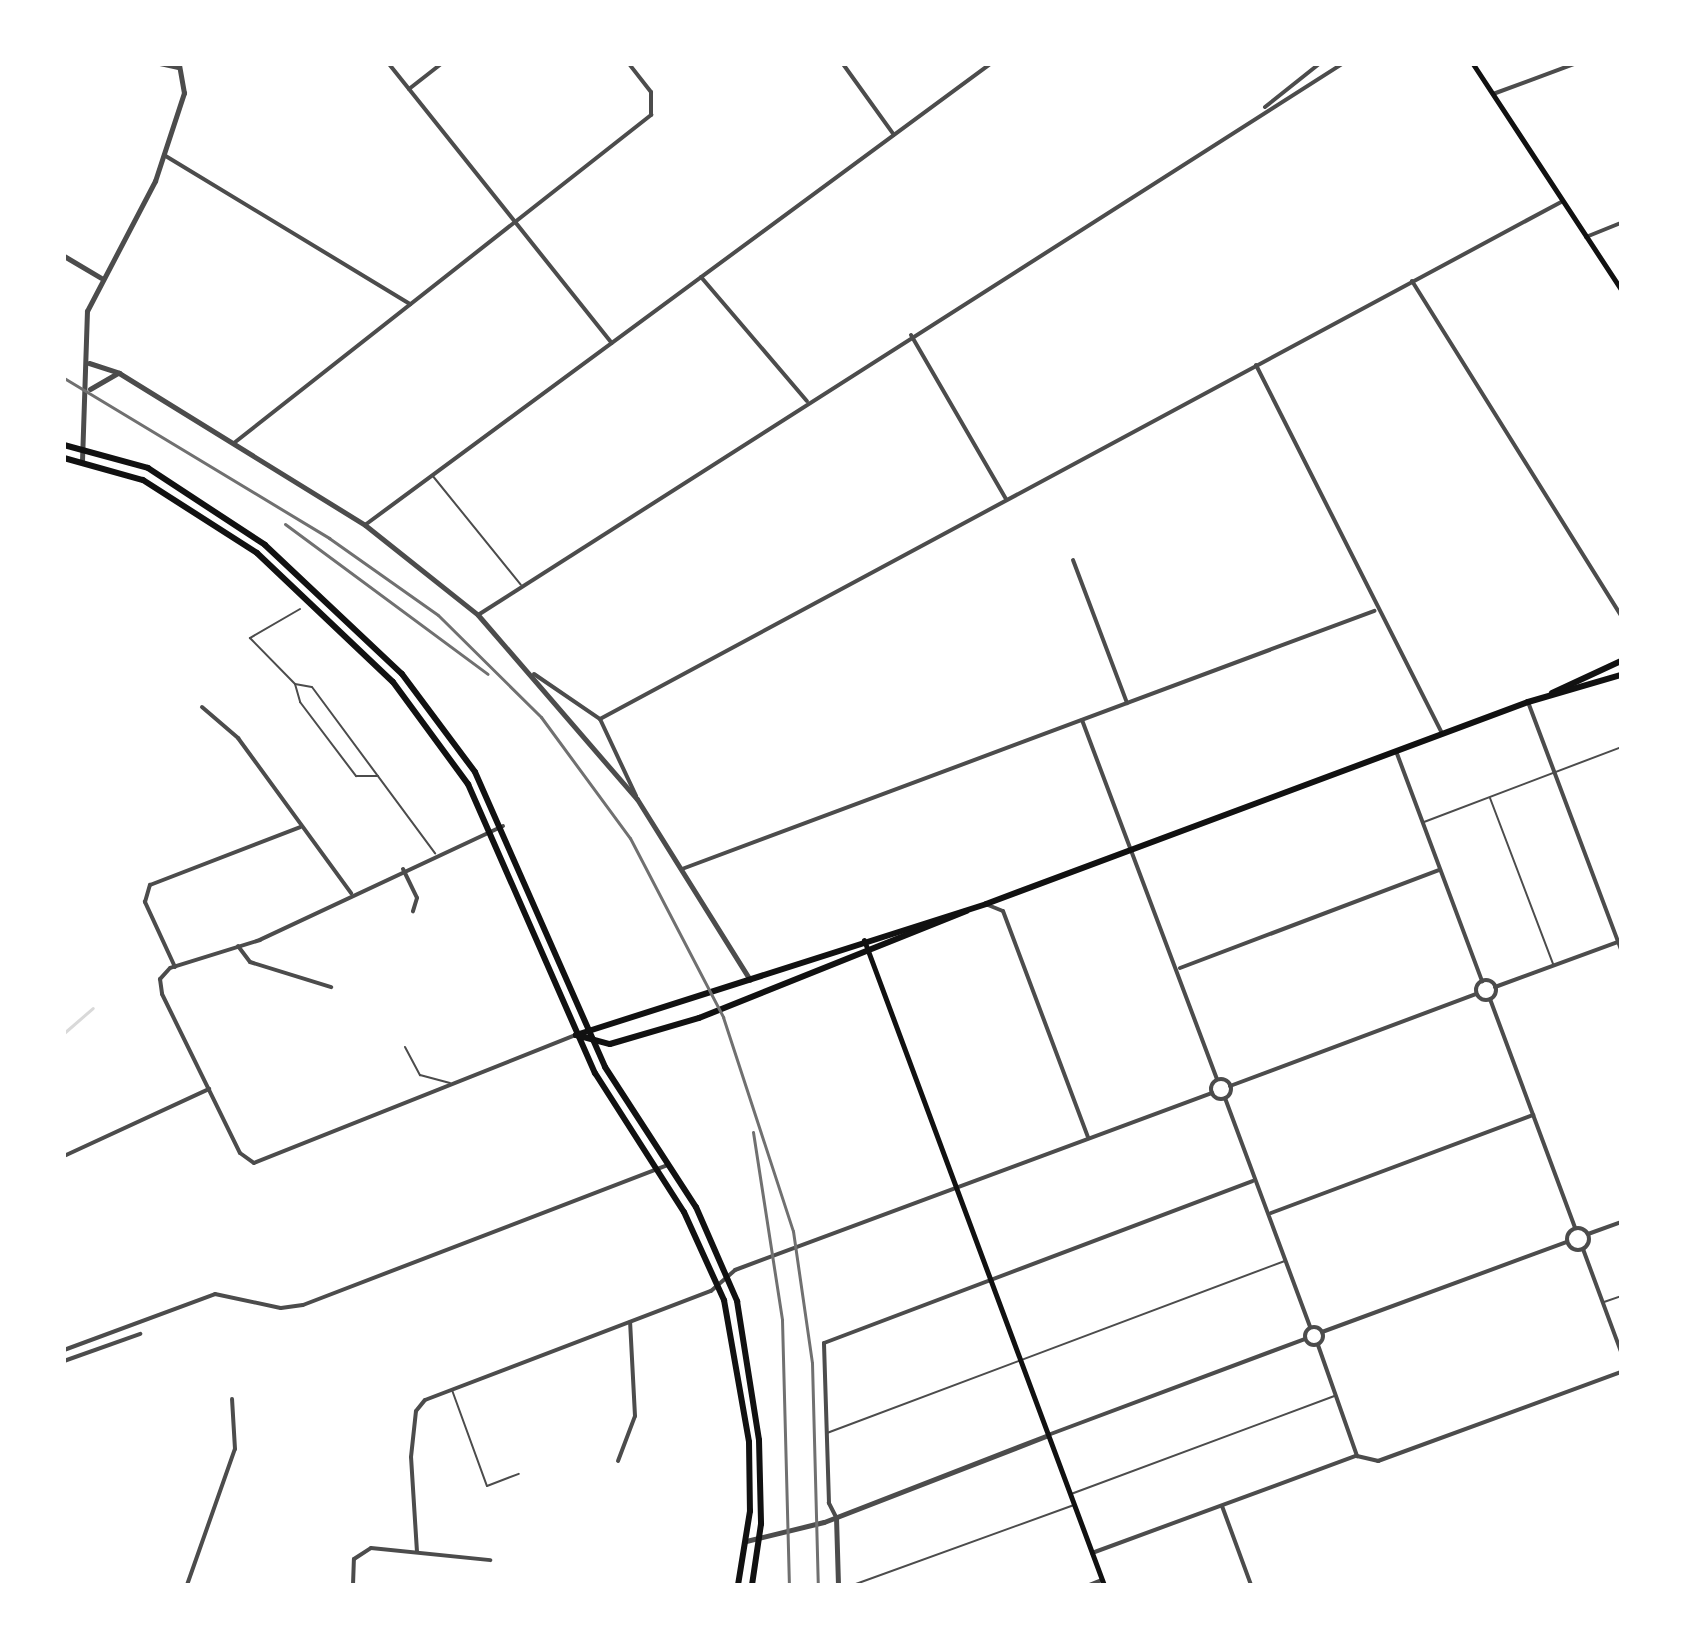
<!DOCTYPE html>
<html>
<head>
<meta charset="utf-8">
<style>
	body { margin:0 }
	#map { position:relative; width:1685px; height:1649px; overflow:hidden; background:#fff; font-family:"Source Sans 3",sans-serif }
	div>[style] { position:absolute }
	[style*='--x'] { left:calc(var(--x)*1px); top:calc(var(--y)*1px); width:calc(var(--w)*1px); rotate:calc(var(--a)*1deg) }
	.stream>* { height:3px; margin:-1.5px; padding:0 1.5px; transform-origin:1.5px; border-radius:1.5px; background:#d9d9d9 }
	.service>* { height:2px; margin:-1px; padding:0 1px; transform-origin:1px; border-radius:1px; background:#4c4c4c }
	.minor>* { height:4px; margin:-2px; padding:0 2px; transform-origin:2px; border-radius:2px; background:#4c4c4c }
	.minor>.ring { margin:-2px; padding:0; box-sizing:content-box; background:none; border:4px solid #4c4c4c; border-radius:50% }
	.tertiary>* { height:5px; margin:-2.5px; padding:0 2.5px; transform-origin:2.5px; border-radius:2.5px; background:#4c4c4c }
	.secondary>* { height:5px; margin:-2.5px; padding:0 2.5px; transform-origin:2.5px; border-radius:2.5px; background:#111 }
	.trunk>* { height:6px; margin:-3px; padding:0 3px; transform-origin:3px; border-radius:3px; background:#111 }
	.rail>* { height:3px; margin:-1.5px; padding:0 1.5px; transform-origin:1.5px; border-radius:1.5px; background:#707070 }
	span { translate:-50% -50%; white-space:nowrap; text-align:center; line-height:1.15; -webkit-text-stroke:8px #fff; paint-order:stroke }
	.frame { position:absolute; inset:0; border:66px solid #fff; pointer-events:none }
</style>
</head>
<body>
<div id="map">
	<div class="stream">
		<div style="--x:64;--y:1033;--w:38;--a:-41"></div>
		<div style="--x:90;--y:1585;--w:23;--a:0"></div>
	</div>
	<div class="service">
		<div style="--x:432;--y:475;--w:141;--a:51"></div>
		<div style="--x:300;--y:609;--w:58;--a:149.9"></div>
		<div style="--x:250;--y:638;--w:64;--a:45.6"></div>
		<div style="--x:295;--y:684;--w:19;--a:74"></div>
		<div style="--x:300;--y:702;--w:93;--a:52.9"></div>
		<div style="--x:356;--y:776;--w:22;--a:0"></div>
		<div style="--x:295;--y:684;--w:17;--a:10"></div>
		<div style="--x:312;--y:687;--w:207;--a:53.5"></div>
		<div style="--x:1490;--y:798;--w:178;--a:69.2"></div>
		<div style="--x:1424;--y:822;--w:211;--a:-20.8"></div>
		<div style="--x:405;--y:1047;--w:32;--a:62"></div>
		<div style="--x:420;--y:1075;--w:31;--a:15"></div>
		<div style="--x:1604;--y:1302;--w:18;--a:-19"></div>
		<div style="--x:452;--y:1390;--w:102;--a:70"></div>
		<div style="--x:487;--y:1486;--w:34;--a:-21"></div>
		<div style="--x:827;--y:1433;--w:489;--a:-20.6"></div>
		<div style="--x:1071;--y:1494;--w:281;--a:-20.4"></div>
		<div style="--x:853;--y:1585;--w:235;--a:-19.9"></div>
	</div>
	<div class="minor">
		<div style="--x:160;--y:64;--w:19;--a:12"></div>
		<div style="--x:389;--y:64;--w:357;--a:51.4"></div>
		<div style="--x:843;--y:64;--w:87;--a:54.3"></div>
		<div style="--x:409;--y:89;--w:41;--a:-38"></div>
		<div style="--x:1493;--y:94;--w:86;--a:-20.3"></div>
		<div style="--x:1265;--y:107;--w:69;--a:-38.5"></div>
		<div style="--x:164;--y:155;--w:288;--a:31.2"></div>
		<div style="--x:1586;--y:237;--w:38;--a:-22"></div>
		<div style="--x:701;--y:277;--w:163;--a:49.5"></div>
		<div style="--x:1412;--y:281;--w:394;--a:58"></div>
		<div style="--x:911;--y:335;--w:190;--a:59.9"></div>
		<div style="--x:1256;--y:365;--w:413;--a:63.2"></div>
		<div style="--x:234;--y:443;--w:531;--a:-38.19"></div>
		<div style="--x:651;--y:115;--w:23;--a:-90"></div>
		<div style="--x:651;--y:92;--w:36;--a:-128"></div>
		<div style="--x:365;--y:525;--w:777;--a:-36.41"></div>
		<div style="--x:1073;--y:560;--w:153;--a:69.3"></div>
		<div style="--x:478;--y:615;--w:1025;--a:-32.53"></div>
		<div style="--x:534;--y:674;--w:80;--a:34.3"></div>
		<div style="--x:600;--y:719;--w:85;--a:64.9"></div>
		<div style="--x:1528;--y:702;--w:264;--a:69.4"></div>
		<div style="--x:202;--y:707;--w:48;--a:40.7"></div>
		<div style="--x:238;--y:738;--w:192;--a:53.9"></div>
		<div style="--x:600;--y:719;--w:1093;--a:-28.28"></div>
		<div style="--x:1082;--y:720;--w:384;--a:69.4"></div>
		<div style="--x:1396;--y:751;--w:246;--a:69.5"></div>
		<div style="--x:503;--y:826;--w:268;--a:154.9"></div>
		<div style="--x:260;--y:940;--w:94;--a:162.7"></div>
		<div style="--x:170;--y:968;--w:15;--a:132"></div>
		<div style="--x:160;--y:979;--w:15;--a:82"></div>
		<div style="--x:162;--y:994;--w:177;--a:63.9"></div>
		<div style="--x:240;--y:1153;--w:17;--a:36"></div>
		<div style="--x:254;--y:1163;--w:347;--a:-21.7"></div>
		<div style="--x:403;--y:869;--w:32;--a:64"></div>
		<div style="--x:417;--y:898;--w:14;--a:107"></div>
		<div style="--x:682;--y:869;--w:739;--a:-20.45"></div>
		<div style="--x:988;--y:905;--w:16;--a:22"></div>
		<div style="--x:1003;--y:911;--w:241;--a:69.4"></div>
		<div style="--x:238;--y:946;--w:20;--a:53"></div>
		<div style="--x:250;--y:962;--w:85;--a:17.2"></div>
		<div style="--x:175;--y:967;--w:72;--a:-114.8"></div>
		<div style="--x:145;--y:902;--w:18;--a:-74"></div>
		<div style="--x:150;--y:885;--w:161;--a:-21.1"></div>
		<div style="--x:1180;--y:968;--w:278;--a:-20.7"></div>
		<div class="ring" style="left:1476px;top:980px;width:16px;height:16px"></div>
		<div style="--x:1495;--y:987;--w:134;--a:-20.1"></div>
		<div style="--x:1490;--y:999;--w:244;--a:69.6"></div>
		<div class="ring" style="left:1211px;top:1079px;width:16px;height:16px"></div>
		<div style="--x:1230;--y:1086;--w:263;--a:-20.5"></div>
		<div style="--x:1225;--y:1098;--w:244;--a:69.6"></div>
		<div style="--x:64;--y:1156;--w:160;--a:-24.8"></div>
		<div style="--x:1271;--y:1213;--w:280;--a:-20.5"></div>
		<div class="ring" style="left:1567px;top:1228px;width:18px;height:18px"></div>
		<div style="--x:1588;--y:1234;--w:35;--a:-20"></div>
		<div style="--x:1583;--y:1249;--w:110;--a:69.7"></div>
		<div class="ring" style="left:1305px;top:1327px;width:14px;height:14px"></div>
		<div style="--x:1322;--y:1332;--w:261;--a:-20.2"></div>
		<div style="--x:1318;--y:1345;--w:118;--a:70.6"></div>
		<div style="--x:64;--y:1350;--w:161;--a:-20.3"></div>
		<div style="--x:215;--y:1294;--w:67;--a:12"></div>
		<div style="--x:281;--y:1308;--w:22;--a:-8"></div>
		<div style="--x:303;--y:1305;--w:391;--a:-21"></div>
		<div style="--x:64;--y:1361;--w:81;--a:-19.6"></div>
		<div style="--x:1048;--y:1435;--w:274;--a:-20.5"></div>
		<div style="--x:1357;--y:1456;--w:22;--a:13"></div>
		<div style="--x:1378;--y:1461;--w:259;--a:-20.1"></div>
		<div style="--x:618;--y:1461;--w:48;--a:-69.3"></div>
		<div style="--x:635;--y:1416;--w:94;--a:-93"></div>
		<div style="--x:1222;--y:1506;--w:84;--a:69.8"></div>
		<div style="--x:836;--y:1517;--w:16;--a:-117"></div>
		<div style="--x:829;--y:1503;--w:160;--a:-91.8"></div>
		<div style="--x:824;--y:1343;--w:458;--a:-20.7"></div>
		<div style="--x:417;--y:1552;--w:95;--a:-93.6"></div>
		<div style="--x:411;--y:1457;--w:46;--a:-83.8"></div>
		<div style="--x:416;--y:1411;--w:14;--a:-51"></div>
		<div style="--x:425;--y:1400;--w:306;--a:-20.9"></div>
		<div style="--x:711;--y:1291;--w:32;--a:-41"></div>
		<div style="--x:735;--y:1270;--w:509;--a:-20.36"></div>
		<div style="--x:1092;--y:1553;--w:281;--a:-20.2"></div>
		<div style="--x:187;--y:1585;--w:144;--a:-70.6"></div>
		<div style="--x:235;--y:1449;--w:50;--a:-93.4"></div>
		<div style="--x:353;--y:1585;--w:26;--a:-88"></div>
		<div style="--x:354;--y:1559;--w:20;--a:-33"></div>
		<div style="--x:371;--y:1548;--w:120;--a:5.8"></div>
		<div style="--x:1089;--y:1585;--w:14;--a:-21"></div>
	</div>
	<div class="tertiary">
		<div style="--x:64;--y:256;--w:43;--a:30.7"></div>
		<div style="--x:89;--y:363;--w:32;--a:18"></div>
		<div style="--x:119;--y:373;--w:289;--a:31.7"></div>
		<div style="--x:365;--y:525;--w:144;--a:38.5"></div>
		<div style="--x:478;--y:615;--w:243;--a:49.2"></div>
		<div style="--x:637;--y:799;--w:213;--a:58"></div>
		<div style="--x:90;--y:389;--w:32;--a:-30"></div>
		<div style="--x:82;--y:461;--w:150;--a:-88.1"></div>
		<div style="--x:87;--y:311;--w:147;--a:-62.4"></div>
		<div style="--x:155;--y:181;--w:93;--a:-71.8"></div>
		<div style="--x:184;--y:93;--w:29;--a:-100"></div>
		<div style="--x:836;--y:1517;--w:68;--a:88.3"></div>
		<div style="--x:746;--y:1541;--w:80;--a:-13.7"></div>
		<div style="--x:824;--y:1522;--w:240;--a:-21.2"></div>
	</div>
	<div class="secondary">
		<div style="--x:1473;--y:64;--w:269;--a:56.7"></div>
		<div style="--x:864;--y:940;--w:688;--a:69.59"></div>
	</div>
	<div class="trunk">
		<div style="--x:64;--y:445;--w:87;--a:15.3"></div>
		<div style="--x:148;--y:468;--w:140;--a:33.3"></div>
		<div style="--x:265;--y:545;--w:188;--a:43.3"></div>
		<div style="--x:402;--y:674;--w:122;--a:53.3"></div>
		<div style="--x:475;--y:772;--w:322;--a:66.2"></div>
		<div style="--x:605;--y:1067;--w:167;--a:57"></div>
		<div style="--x:696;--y:1207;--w:103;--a:66.4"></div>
		<div style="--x:737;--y:1301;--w:141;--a:81"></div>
		<div style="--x:759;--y:1440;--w:84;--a:88.6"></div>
		<div style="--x:761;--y:1524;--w:62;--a:98.4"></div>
		<div style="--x:64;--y:458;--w:82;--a:15.6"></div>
		<div style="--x:143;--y:480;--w:135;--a:32.6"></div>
		<div style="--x:257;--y:553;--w:187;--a:43.5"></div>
		<div style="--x:393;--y:682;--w:127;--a:53.7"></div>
		<div style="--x:468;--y:784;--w:316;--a:66.3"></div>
		<div style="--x:595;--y:1073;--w:165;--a:57.4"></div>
		<div style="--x:684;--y:1212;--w:97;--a:65.6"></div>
		<div style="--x:724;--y:1300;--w:144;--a:80"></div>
		<div style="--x:749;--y:1442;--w:69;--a:89.2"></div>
		<div style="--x:750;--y:1511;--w:75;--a:99.2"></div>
		<div style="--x:1552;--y:693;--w:76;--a:-24.9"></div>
		<div style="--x:576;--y:1035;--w:430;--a:-17.7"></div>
		<div style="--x:986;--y:904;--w:578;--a:-20.44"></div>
		<div style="--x:1528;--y:702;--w:97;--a:-16.2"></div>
		<div style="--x:576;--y:1035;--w:35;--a:15"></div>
		<div style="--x:610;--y:1044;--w:93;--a:-16.3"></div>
		<div style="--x:699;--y:1018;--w:288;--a:-21.8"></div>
	</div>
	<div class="rail">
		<div style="--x:64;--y:378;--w:310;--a:31.1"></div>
		<div style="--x:329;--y:538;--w:133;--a:35.2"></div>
		<div style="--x:438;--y:615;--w:145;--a:44.7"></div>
		<div style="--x:541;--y:717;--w:150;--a:53.7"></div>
		<div style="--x:630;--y:838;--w:202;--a:62.5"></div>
		<div style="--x:723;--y:1017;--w:225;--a:71.9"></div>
		<div style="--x:793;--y:1231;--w:133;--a:81.8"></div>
		<div style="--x:812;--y:1363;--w:222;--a:88.5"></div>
		<div style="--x:285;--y:524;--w:252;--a:36.5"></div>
		<div style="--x:753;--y:1132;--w:190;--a:81.2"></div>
		<div style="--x:782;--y:1320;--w:265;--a:88.5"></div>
	</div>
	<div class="frame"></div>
</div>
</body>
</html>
